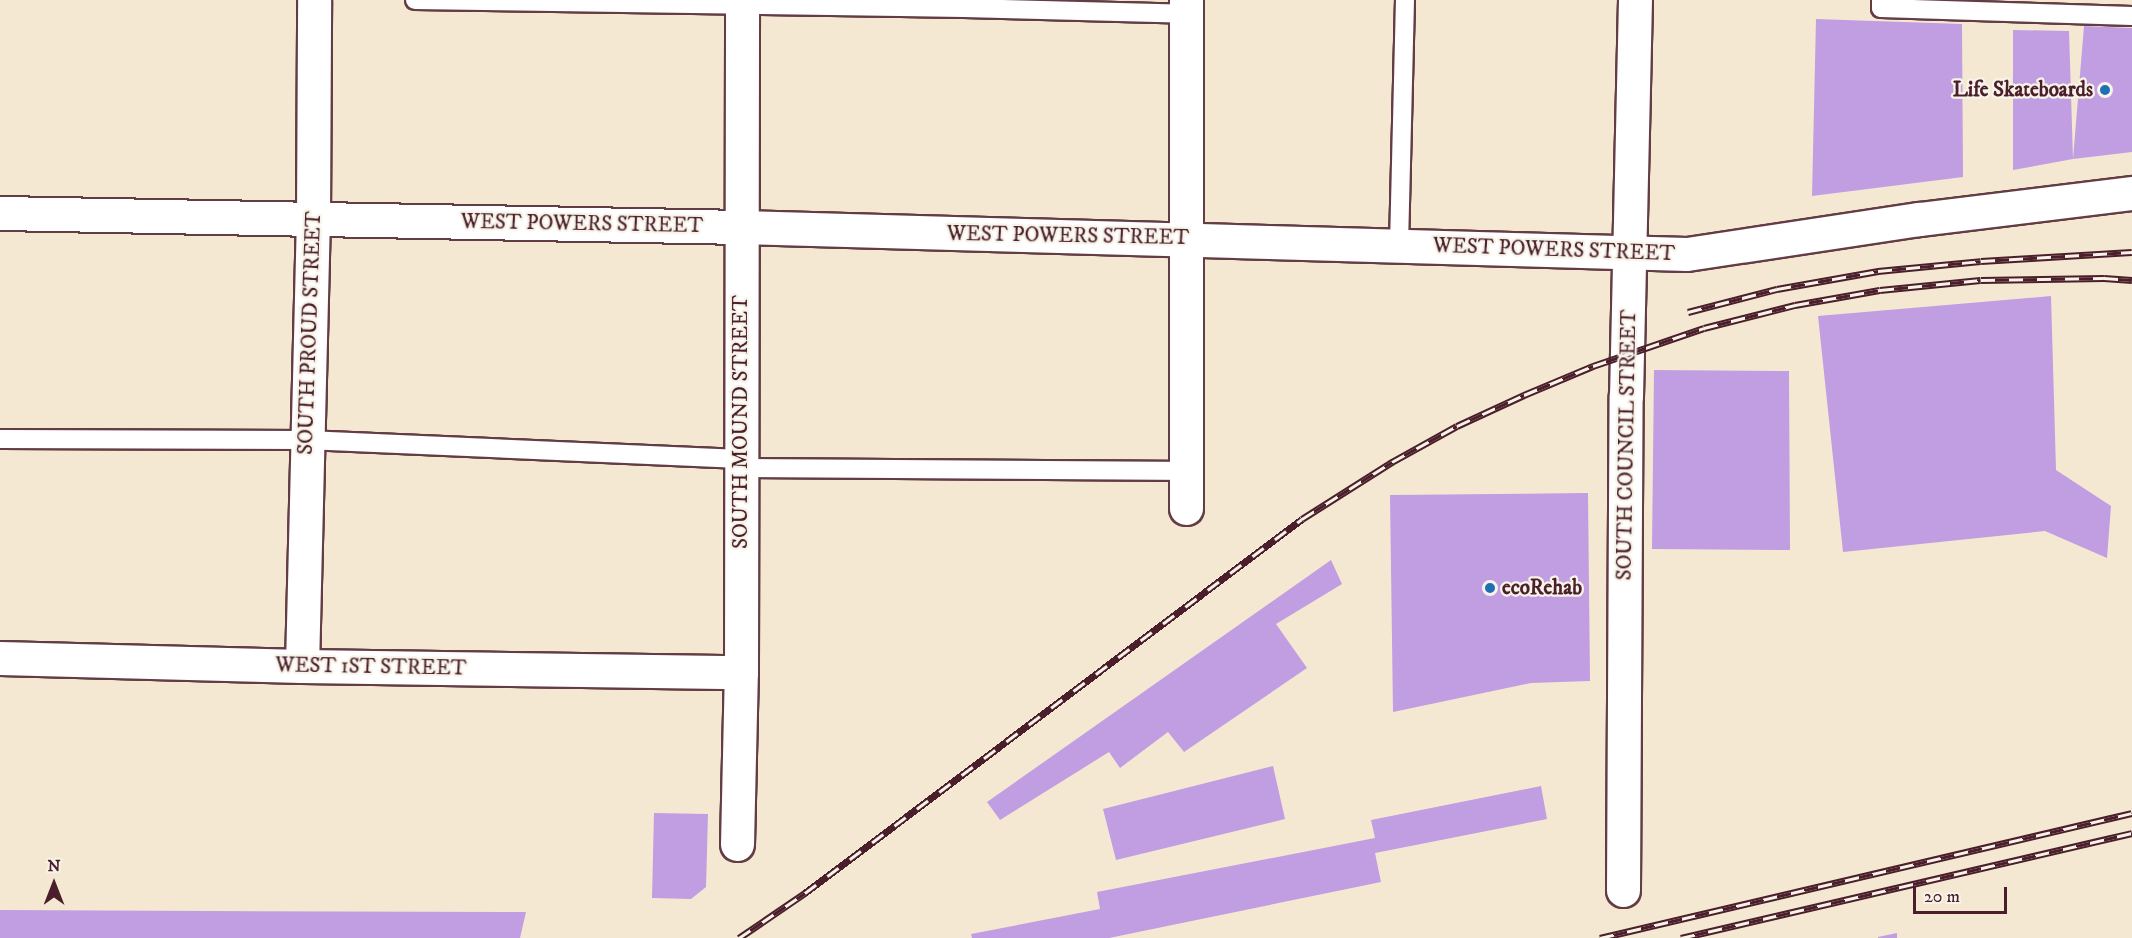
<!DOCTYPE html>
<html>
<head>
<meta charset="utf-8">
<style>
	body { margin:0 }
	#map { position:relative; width:2132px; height:938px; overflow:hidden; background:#f5e8d3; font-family:"IM FELL DW Pica",serif }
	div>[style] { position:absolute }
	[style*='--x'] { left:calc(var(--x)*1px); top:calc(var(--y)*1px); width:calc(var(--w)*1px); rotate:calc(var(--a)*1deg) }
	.building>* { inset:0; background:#c19de2 }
	.roads { filter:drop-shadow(2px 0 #643d44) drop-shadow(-2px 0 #643d44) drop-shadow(0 2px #643d44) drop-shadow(0 -2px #643d44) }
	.service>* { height:18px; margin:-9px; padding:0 9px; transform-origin:9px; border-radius:9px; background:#fff }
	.minor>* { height:33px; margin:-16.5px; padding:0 16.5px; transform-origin:16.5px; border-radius:16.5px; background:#fff }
	.rail>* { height:7px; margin-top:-3.5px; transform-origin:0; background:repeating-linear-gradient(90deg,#f7f3e8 0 14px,#4a1f2b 0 28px); box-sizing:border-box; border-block:2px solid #4a1f2b }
	.dots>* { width:16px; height:16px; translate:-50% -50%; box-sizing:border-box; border:3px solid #f7f3e8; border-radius:50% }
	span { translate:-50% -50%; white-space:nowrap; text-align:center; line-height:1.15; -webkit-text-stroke:4.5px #f7f3e8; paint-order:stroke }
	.poi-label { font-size:21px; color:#4a1f2b; font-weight:700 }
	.right { translate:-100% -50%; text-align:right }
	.left { translate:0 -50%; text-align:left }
	.street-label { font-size:21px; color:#4a1f2b }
	.north { position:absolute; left:24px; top:854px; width:60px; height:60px; -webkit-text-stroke:4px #f7f3e8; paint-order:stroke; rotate:0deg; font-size:16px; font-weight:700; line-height:24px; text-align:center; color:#4a1f2b }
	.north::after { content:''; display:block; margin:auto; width:21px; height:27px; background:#4a1f2b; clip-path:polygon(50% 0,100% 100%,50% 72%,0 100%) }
	.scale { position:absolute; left:1913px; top:887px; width:94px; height:27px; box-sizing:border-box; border:3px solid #4a1f2b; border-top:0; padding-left:8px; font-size:18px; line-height:21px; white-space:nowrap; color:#4a1f2b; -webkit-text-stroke:4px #f7f3e8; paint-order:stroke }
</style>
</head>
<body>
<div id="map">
	<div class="building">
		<div style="clip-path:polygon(1816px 19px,1962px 24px,1963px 177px,1812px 196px)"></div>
		<div style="clip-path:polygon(2084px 26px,2132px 28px,2132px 152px,2073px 159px,2013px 170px,2013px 30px,2069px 31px,2073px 159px)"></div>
		<div style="clip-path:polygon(2051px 296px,2056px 470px,2111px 506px,2107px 558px,2045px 531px,1843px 552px,1818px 316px)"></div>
		<div style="clip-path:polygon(1654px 370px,1789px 371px,1790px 550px,1652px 549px)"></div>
		<div style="clip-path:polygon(1588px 493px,1590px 681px,1531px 683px,1393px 712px,1390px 495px)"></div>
		<div style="clip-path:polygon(1331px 560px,1342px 584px,1276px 624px,1307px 668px,1184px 752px,1168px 732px,1120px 768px,1109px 752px,1000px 820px,987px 802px)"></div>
		<div style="clip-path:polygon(1273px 766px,1285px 819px,1116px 860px,1103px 809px)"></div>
		<div style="clip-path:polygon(1541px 786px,1547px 819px,1375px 853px,1381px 882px,1109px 938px,972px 938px,971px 934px,1100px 909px,1097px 892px,1375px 838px,1371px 820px)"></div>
		<div style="clip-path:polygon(654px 813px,708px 814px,706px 887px,691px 899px,652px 898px)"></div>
		<div style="clip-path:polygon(0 910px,210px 911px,526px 912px,520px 938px,0 938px)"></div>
		<div style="clip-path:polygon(1897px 933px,1897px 938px,1878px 938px,1878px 937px)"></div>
	</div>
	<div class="roads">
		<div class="service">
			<div style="--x:415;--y:0;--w:549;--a:0.83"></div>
			<div style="--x:964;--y:8;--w:222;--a:1.5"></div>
			<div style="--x:1881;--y:0;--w:8;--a:90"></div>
			<div style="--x:1881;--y:8;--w:251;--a:1.8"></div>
			<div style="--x:1399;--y:245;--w:245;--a:-88.6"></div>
			<div style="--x:0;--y:439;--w:306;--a:0.2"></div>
			<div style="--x:306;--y:440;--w:435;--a:2.5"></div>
			<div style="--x:741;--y:459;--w:15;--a:37"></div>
			<div style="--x:753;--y:468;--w:433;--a:0.4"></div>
		</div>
		<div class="minor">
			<div style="--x:0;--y:213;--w:741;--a:1.08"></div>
			<div style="--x:741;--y:227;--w:946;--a:1.63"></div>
			<div style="--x:1687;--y:254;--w:235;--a:-8.6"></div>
			<div style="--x:1919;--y:219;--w:215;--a:-7"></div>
			<div style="--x:1186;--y:508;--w:508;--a:-90"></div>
			<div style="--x:0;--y:658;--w:302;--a:1.5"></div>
			<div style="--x:302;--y:666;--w:439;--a:0.8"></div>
			<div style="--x:302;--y:666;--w:448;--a:-88.6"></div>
			<div style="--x:313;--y:218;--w:218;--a:-89.7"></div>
			<div style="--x:737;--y:844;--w:172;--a:-88.7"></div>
			<div style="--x:741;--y:672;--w:672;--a:-89.91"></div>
			<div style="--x:1623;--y:890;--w:494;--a:-89.7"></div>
			<div style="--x:1626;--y:396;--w:396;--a:-88.7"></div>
		</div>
	</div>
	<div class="rail">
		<div style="--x:1688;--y:312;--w:92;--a:-14.5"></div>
		<div style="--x:1777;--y:289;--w:103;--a:-10.1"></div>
		<div style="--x:1878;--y:271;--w:103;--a:-5.5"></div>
		<div style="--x:1981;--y:261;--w:151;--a:-3.4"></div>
		<div style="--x:739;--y:938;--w:80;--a:-34.3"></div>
		<div style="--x:805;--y:893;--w:622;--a:-36.96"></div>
		<div style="--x:1302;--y:519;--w:107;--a:-32.3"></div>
		<div style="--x:1392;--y:462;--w:74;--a:-29"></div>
		<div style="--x:1457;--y:426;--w:74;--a:-24.8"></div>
		<div style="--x:1524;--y:395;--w:75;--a:-22.8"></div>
		<div style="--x:1593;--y:366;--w:117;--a:-18.9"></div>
		<div style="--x:1704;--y:328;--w:94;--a:-14.2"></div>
		<div style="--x:1795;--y:305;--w:86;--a:-10"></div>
		<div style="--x:1880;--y:290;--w:101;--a:-5.7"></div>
		<div style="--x:1981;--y:280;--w:123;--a:-0.9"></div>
		<div style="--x:2104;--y:278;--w:28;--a:4"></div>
		<div style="--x:1600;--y:938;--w:546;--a:-13.22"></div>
		<div style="--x:1681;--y:938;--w:463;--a:-13.1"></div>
	</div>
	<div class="dots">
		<div style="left:2105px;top:90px;background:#1f6fb2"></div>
		<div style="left:1490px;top:588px;background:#1f6fb2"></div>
	</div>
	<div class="poi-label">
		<span class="right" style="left:2093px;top:90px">Life Skateboards</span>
		<span class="left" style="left:1502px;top:588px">ecoRehab</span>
	</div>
	<div class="street-label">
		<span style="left:582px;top:224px;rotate:1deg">WEST POWERS STREET</span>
		<span style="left:1068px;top:236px;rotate:1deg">WEST POWERS STREET</span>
		<span style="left:1554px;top:250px;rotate:2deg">WEST POWERS STREET</span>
		<span style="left:310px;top:333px;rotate:-88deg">SOUTH PROUD STREET</span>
		<span style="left:741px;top:422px;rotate:-90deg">SOUTH MOUND STREET</span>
		<span style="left:1627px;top:445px;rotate:-89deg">SOUTH COUNCIL STREET</span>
		<span style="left:371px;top:667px;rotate:1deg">WEST 1ST STREET</span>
	</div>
	<div class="north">N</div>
	<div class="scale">20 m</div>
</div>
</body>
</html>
